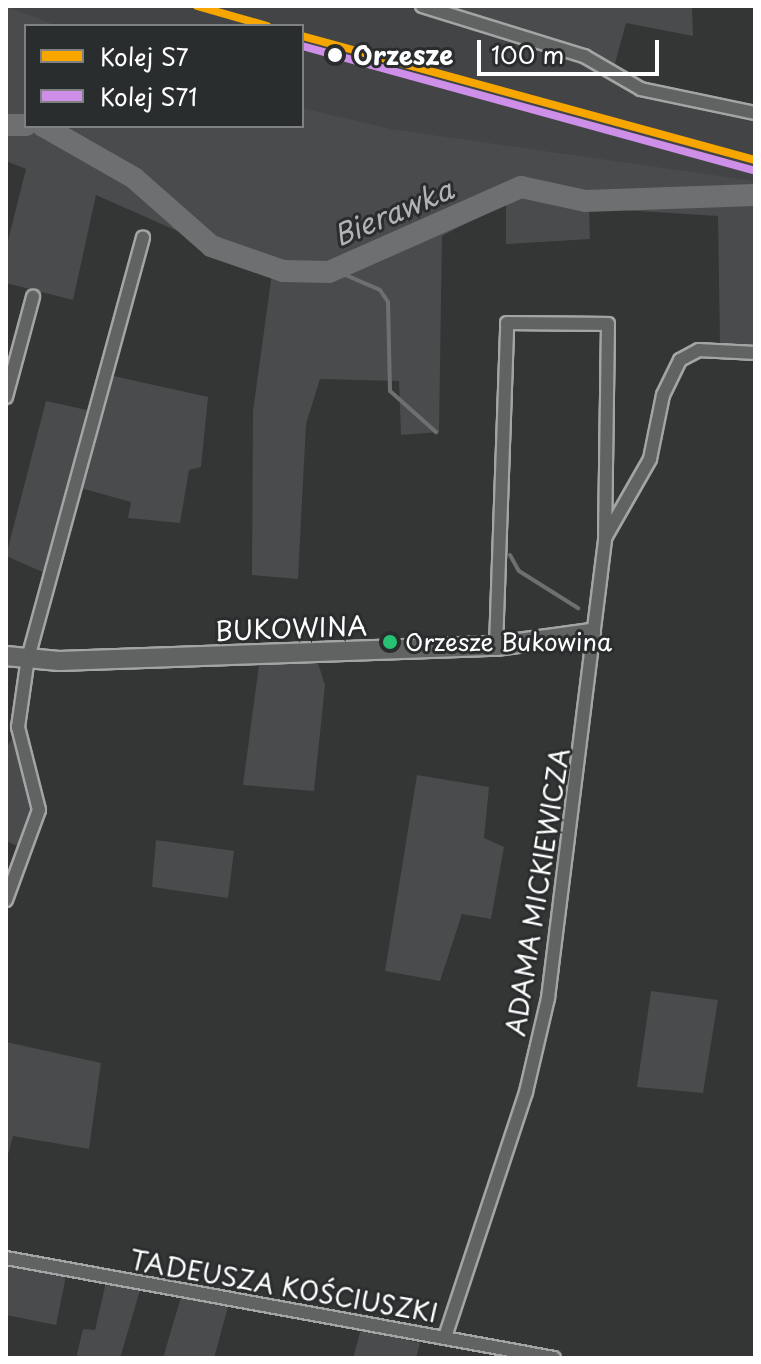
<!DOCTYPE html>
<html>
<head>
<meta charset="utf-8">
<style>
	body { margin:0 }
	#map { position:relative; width:761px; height:1364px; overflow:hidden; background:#343535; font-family:"Playpen Sans",sans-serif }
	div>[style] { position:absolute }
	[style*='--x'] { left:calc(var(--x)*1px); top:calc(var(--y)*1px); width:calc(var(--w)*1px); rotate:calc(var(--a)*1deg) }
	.built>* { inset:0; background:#424445 }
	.green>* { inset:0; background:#494b4c }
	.stream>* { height:4px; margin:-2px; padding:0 2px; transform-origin:2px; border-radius:2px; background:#6d6f70 }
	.river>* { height:22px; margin:-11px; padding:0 11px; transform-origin:11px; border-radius:11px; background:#6d6f70 }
	.roads { filter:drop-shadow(2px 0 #a4a4a4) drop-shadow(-2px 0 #a4a4a4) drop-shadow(0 2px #a4a4a4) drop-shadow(0 -2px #a4a4a4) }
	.street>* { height:12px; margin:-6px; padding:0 6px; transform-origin:6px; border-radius:6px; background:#616262 }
	.secondary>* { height:18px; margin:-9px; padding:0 9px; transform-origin:9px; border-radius:9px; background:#616262 }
	.rail-1>* { height:8px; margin:-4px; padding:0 4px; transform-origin:4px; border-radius:4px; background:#f7a600 }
	.rail-2>* { height:8px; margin:-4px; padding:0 4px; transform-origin:4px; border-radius:4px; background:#ce8fe9 }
	.dots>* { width:22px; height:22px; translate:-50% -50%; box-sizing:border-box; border:4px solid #2a2d2e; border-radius:50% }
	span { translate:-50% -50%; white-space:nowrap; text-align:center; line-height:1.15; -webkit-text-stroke:6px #2a2d2e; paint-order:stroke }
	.bus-label { font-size:24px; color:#fff }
	.left { translate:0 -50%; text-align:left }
	.stop-label { font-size:26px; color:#fff; font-weight:700 }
	.street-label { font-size:26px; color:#fff }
	.water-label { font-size:28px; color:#b2b3b4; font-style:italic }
	.frame { position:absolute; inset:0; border:8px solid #fff; pointer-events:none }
	.legend { position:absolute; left:24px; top:24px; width:280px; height:104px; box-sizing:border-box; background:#2a2d2e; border:2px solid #7f8182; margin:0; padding:10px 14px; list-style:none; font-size:24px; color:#fff }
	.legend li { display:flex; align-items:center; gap:16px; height:40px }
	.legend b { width:40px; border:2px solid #7f8182 }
	.scale { position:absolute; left:477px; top:40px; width:182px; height:36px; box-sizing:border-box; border:4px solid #fff; border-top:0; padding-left:10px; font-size:24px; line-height:28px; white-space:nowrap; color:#fff; -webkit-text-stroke:6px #2a2d2e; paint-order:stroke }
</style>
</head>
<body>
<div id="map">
	<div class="built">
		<div style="clip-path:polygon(6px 6px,403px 6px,581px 58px,643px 94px,755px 117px,755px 181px,302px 126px,302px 26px,26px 26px)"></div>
	</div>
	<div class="green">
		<div style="clip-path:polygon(6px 6px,58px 26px,26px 26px,26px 126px,302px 126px,302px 108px,391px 129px,755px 181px,755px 344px,720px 344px,718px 216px,589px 208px,590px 239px,506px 244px,506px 203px,442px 236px,439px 432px,401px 435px,399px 381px,320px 379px,306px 424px,298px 579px,252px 575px,253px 411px,272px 273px,96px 195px,73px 300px,6px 283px,6px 249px,26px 169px,6px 161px)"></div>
		<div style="clip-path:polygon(439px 6px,692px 6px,693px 36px,626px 23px,614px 67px)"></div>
		<div style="clip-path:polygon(109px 375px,208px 397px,201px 467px,189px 470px,180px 523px,128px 518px,131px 502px,77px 487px)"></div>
		<div style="clip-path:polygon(46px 401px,87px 410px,45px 573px,6px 556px)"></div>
		<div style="clip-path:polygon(318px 663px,325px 685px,314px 791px,243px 785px,259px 665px)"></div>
		<div style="clip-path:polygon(12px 739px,35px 812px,22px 848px,6px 841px,6px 748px)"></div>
		<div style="clip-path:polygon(417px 775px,489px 787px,484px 838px,504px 847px,491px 919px,462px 914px,440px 981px,385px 971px)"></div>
		<div style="clip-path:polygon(156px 840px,234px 851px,228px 898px,152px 887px)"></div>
		<div style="clip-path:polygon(651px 991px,718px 1000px,703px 1093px,637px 1087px)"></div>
		<div style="clip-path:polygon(6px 1042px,101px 1063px,89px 1149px,13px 1136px,6px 1162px)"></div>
		<div style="clip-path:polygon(6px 1266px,66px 1276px,56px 1325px,6px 1315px)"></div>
		<div style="clip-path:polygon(106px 1282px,141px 1287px,120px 1358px,76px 1358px,83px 1329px,95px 1330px)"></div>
		<div style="clip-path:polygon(181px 1297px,228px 1307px,214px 1358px,163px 1358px)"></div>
		<div style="clip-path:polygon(361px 1329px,420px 1343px,416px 1358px,353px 1358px)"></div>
	</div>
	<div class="stream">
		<div style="--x:334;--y:270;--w:50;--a:23.5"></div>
		<div style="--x:380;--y:290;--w:14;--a:56"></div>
		<div style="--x:388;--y:302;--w:89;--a:88.7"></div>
		<div style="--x:390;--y:391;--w:62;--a:41.7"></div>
		<div style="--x:510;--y:555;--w:18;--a:61"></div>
		<div style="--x:519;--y:571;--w:70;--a:32.1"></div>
	</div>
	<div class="river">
		<div style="--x:6;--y:125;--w:20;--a:0"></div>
		<div style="--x:43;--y:126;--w:105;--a:29.7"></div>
		<div style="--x:134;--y:178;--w:103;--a:41.4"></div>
		<div style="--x:211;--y:246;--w:76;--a:19.1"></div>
		<div style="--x:283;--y:271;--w:46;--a:1.2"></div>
		<div style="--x:329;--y:272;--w:210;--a:-23.9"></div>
		<div style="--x:521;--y:187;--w:66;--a:12.3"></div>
		<div style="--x:585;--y:201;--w:170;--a:-2"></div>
	</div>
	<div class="roads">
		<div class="street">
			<div style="--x:422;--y:6;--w:170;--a:17.2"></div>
			<div style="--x:584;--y:56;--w:66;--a:30.1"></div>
			<div style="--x:641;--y:89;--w:116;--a:11.9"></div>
			<div style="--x:6;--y:397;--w:104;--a:-74.9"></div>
			<div style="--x:496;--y:646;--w:323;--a:-88"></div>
			<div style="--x:507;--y:323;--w:101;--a:0.6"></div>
			<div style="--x:608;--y:324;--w:210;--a:90.8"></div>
			<div style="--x:6;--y:900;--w:96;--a:-69.9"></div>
			<div style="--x:39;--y:810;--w:86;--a:-104.2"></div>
			<div style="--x:18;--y:727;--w:70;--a:-81.8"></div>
			<div style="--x:28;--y:658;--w:436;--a:-74.7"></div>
			<div style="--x:6;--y:1258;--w:557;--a:10.34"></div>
			<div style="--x:445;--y:1337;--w:258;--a:-71.7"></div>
			<div style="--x:526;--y:1092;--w:97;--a:-76.8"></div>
			<div style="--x:548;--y:998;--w:464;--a:-82.9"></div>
			<div style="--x:605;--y:538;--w:91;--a:-60.3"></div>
			<div style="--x:650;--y:459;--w:65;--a:-78.5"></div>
			<div style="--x:663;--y:395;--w:39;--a:-64"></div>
			<div style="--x:680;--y:360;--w:21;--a:-28"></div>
			<div style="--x:699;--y:350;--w:56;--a:3.1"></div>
		</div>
		<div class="secondary">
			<div style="--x:6;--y:656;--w:53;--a:5.4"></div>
			<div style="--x:59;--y:661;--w:437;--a:-2"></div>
			<div style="--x:496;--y:646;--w:96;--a:-7.8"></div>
		</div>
	</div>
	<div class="rail-1">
		<div style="--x:197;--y:6;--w:73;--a:15.9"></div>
		<div style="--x:302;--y:36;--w:470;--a:15.3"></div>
	</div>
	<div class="rail-2">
		<div style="--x:302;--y:46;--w:467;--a:15.4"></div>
	</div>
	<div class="dots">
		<div style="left:335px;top:55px;background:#fff"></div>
		<div style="left:390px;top:642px;background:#26c172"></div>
	</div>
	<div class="bus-label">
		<span class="left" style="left:405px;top:642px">Orzesze Bukowina</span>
	</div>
	<div class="stop-label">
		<span class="left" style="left:353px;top:55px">Orzesze</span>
	</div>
	<div class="street-label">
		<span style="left:291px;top:628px;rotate:-2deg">BUKOWINA</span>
		<span style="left:537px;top:892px;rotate:-81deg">ADAMA MICKIEWICZA</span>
		<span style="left:284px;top:1286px;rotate:10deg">TADEUSZA KOŚCIUSZKI</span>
	</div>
	<div class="water-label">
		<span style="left:393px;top:212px;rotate:-23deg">Bierawka</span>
	</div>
	<div class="frame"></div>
	<ul class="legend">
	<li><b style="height:10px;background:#f7a600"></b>Kolej S7</li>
	<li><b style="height:10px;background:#ce8fe9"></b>Kolej S71</li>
	</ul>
	<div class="scale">100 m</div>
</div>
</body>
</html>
